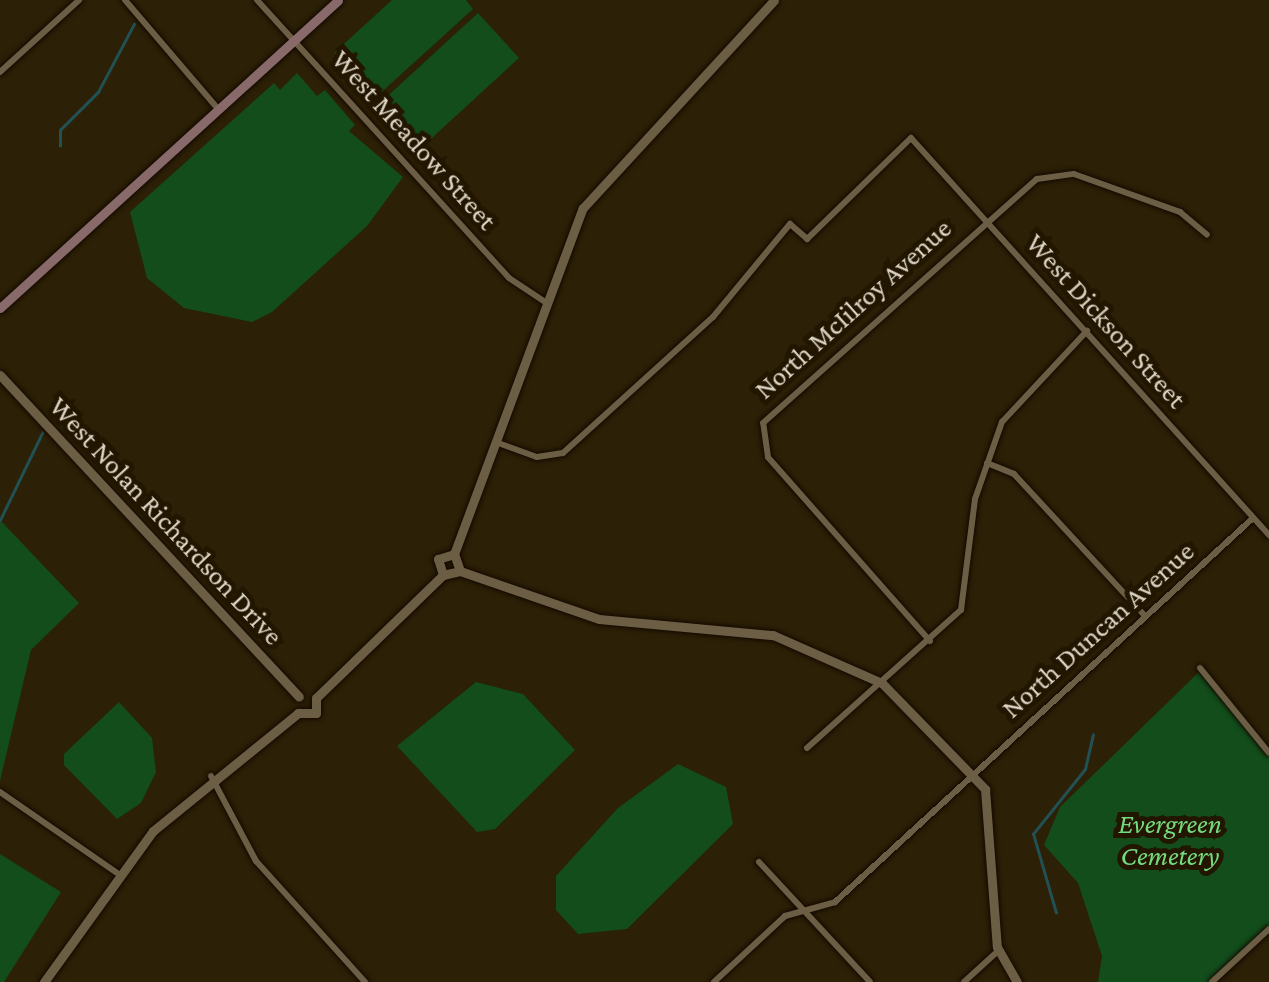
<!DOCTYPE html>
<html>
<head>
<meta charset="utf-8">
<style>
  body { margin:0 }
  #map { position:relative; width:1269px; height:982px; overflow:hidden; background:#2c2006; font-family:"Crimson Pro",serif }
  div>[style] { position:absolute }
  .green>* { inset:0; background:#124d1b }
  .stream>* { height:2.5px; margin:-1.25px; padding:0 1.25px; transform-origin:1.25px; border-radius:1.25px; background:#215155 }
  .roads { filter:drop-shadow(0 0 2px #140900) drop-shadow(0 0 2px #140900) }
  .minor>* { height:6px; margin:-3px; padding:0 3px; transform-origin:3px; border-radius:3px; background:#6c5e44 }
  .tertiary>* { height:9px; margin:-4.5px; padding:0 4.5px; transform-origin:4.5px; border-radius:4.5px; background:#6c5e44 }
  .secondary>* { height:9px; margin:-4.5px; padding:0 4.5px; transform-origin:4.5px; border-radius:4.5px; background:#896a6a }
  span { translate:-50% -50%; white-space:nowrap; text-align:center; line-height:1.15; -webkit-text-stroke:10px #221600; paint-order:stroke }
  .street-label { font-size:28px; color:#ddd5c6 }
  .park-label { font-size:28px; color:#75da7e; font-style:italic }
</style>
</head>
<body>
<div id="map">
  <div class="green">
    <div style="clip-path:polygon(392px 0,466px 0,473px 9px,375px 98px,334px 53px)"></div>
    <div style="clip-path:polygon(478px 13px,519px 58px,421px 148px,380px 103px)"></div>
    <div style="clip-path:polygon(297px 73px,317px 96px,325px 90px,355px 125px,349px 131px,403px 177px,367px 226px,272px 312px,252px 322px,184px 308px,147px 278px,130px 212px,274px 83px,280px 90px)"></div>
    <div style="clip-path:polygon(0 520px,79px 603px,31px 650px,0 781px)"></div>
    <div style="clip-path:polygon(1199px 672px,1269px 753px,1269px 929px,1212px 982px,1098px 982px,1102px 956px,1078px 883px,1044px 845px,1060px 807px)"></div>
    <div style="clip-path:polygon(476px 682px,523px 694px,575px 750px,495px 829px,477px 832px,397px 746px)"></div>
    <div style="clip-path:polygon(119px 702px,152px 738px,156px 772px,141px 803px,117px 819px,64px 765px,64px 754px)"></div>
    <div style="clip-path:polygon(678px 764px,726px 787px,733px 824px,627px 929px,578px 934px,556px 910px,556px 876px,618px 808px)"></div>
    <div style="clip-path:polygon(0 854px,61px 892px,4px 982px,0 982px)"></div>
  </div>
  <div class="stream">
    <div style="left:60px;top:146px;width:16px;rotate:-90deg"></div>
    <div style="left:60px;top:130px;width:54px;rotate:-45deg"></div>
    <div style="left:98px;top:92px;width:77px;rotate:-62.1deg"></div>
    <div style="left:0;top:520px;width:97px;rotate:-64.2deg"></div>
    <div style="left:1056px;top:913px;width:82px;rotate:-106.2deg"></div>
    <div style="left:1033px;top:834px;width:83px;rotate:-51.3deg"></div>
    <div style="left:1085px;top:769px;width:35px;rotate:-77deg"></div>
  </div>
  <div class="roads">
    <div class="minor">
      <div style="left:125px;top:0;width:143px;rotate:49.5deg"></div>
      <div style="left:257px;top:0;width:375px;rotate:47.8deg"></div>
      <div style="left:509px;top:278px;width:43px;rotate:33.7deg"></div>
      <div style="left:0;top:72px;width:107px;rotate:-42.3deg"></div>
      <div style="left:501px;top:444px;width:38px;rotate:20deg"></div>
      <div style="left:537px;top:457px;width:26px;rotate:-9deg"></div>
      <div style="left:563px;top:453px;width:202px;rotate:-42.2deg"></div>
      <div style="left:713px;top:317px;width:121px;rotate:-50.4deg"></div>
      <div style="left:790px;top:224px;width:23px;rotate:41deg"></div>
      <div style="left:807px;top:239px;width:145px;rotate:-44.2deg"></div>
      <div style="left:911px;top:138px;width:535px;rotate:47.96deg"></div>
      <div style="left:987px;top:463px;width:29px;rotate:22deg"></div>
      <div style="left:1014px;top:474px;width:193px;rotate:47.3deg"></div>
      <div style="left:930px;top:641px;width:245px;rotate:-131.4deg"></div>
      <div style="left:768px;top:457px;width:34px;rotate:-98deg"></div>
      <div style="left:763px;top:423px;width:367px;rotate:-41.7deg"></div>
      <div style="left:1037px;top:179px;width:37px;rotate:-8deg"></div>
      <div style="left:1074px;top:174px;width:113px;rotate:19.7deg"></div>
      <div style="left:1180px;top:212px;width:35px;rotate:40deg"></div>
      <div style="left:1200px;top:668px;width:109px;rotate:50.9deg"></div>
      <div style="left:807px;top:748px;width:207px;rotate:-41.9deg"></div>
      <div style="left:961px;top:610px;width:112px;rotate:-82.8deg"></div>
      <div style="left:975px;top:499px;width:82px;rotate:-70.7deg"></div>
      <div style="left:1002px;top:422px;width:125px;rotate:-47deg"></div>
      <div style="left:211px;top:776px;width:96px;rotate:62.1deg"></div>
      <div style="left:256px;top:861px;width:163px;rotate:48deg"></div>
      <div style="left:0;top:792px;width:142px;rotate:34.7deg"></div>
      <div style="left:759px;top:862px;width:163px;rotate:47.2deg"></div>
      <div style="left:714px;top:982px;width:97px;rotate:-42.9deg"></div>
      <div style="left:785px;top:916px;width:52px;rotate:-15.6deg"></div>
      <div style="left:835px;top:902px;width:568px;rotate:-42.57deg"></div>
      <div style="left:964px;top:982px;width:46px;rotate:-42.4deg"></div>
      <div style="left:1212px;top:982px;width:78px;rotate:-42.9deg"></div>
    </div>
    <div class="tertiary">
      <div style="left:0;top:375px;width:439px;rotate:47.1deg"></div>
      <div style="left:454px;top:554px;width:369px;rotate:-69.6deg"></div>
      <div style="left:583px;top:208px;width:282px;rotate:-47.4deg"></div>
      <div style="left:460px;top:571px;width:147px;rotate:19.1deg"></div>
      <div style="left:599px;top:619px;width:175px;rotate:5.3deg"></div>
      <div style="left:773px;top:635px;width:119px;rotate:23.8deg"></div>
      <div style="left:882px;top:683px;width:148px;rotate:45.8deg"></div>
      <div style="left:985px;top:789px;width:158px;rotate:85.7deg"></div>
      <div style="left:997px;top:947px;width:40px;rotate:60.3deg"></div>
      <div style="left:443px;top:575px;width:17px;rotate:-13deg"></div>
      <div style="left:460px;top:571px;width:18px;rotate:-109deg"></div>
      <div style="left:443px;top:575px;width:17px;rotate:-107deg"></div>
      <div style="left:438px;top:559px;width:17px;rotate:-17deg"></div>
      <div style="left:316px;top:698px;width:177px;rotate:-44.1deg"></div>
      <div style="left:298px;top:713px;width:18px"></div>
      <div style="left:316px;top:713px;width:15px;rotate:-90deg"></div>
      <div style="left:44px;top:982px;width:186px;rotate:-54.2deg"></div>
      <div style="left:153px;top:831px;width:187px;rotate:-39.1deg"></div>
    </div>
    <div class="secondary">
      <div style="left:0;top:308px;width:457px;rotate:-42.3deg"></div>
    </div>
  </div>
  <div class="street-label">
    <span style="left:414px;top:140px;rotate:48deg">West Meadow Street</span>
    <span style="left:853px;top:309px;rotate:-42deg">North McIilroy Avenue</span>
    <span style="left:1106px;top:321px;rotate:48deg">West Dickson Street</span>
    <span style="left:166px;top:521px;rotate:47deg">West Nolan Richardson Drive</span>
    <span style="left:1098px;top:630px;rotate:-42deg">North Duncan Avenue</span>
  </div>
  <div class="park-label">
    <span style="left:1170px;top:840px">Evergreen<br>Cemetery</span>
  </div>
</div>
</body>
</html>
